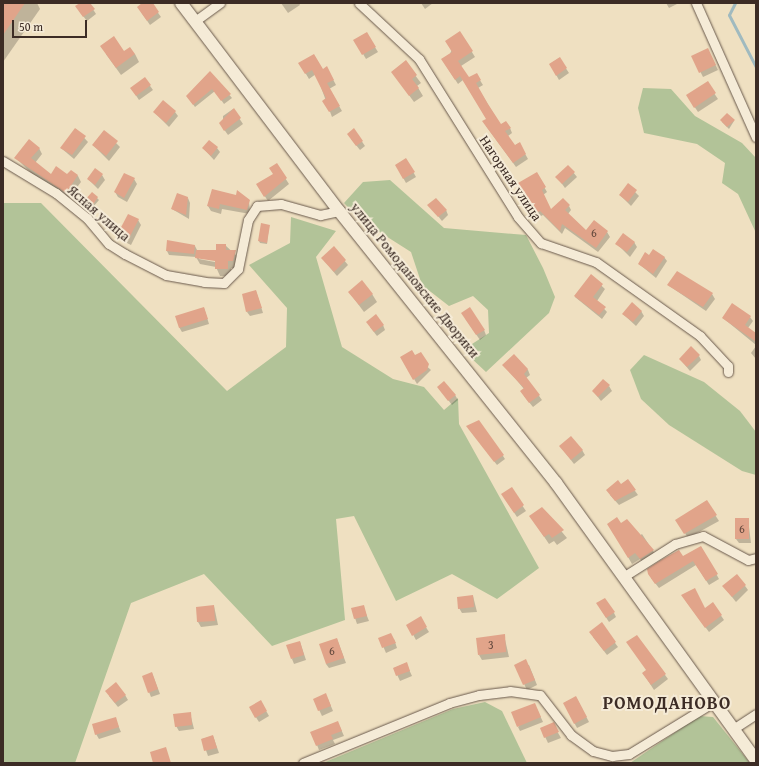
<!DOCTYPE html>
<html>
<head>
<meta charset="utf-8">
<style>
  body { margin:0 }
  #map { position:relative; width:759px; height:766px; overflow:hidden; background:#efe0c1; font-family:"Gentium Book Plus",serif }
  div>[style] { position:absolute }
  .green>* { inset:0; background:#b2c398 }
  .shadow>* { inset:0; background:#0003 }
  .stream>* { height:3px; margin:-1.5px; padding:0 1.5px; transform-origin:1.5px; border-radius:1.5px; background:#a0babf }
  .building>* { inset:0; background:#e1a48a }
  .roads { filter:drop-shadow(0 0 1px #69594c) drop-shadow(0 0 1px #69594c) }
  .minor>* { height:9px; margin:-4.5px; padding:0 4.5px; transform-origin:4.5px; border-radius:4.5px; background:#f5ebd7 }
  .tertiary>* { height:12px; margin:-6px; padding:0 6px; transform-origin:6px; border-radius:6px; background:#f5ebd7 }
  span { translate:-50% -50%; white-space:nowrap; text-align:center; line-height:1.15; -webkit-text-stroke:4px #f5ebd7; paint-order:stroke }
  .number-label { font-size:12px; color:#654a3e }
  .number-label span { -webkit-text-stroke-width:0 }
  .street-label { font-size:14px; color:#3c2c25 }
  .district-label { font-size:18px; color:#3c2c25; font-weight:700; letter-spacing:1px }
  .frame { position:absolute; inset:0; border:4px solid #3c2c25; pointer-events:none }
  .scale { position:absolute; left:12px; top:20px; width:75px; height:18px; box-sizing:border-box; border:2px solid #3c2c25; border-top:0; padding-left:5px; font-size:12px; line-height:14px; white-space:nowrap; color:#3c2c25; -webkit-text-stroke:3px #f5ebd7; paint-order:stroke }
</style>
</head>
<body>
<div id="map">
  <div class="green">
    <div style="clip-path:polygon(643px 88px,671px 89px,695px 116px,742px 143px,756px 158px,756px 233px,738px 194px,722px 183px,725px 163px,697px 144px,644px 133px,638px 108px)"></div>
    <div style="clip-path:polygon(390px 180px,444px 228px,526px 235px,543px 268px,555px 297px,549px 313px,486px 372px,470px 357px,472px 344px,489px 333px,488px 310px,473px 296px,449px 306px,422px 285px,411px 252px,359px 219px,344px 203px,363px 182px)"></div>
    <div style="clip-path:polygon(3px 203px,41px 203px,227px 391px,286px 347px,287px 308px,249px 265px,290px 243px,291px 217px,336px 231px,316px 257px,342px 347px,393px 379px,424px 387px,444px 410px,458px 398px,459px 424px,539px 568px,497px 599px,452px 574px,396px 601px,354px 516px,336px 519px,345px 620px,272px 646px,204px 574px,131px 603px,75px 763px,3px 763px)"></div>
    <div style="clip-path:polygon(644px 355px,704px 382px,740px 411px,756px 432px,756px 475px,742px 471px,669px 425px,641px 399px,630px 370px)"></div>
    <div style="clip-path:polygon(485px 702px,502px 711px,527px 763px,323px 763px,453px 709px)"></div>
    <div style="clip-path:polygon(699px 716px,713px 717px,750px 763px,630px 763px)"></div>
  </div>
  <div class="shadow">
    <div style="clip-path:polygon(3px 3px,37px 3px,40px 9px,3px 62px)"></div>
    <div style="clip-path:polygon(82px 3px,89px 3px,96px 14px,87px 21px,79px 11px)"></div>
    <div style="clip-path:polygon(144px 3px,151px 3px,161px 17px,150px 25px,141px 12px)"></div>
    <div style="clip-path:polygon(281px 3px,299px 3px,300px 5px,288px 13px)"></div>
    <div style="clip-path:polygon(421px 3px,433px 3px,425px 9px)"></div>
    <div style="clip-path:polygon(666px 3px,679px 3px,669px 8px)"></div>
    <div style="clip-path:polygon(366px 33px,378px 52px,366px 59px,355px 40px)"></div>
    <div style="clip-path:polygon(460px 33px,475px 57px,461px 66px,469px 79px,476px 74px,483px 85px,478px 88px,501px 126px,510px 128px,512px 133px,508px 136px,514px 146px,519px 143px,528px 159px,516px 167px,486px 126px,487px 119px,463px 80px,458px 84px,445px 64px)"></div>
    <div style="clip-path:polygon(124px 52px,135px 54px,139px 62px,121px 75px,106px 54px)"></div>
    <div style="clip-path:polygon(710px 54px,718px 70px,703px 77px,693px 57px)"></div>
    <div style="clip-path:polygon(559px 58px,569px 73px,559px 80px,550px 64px)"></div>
    <div style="clip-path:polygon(405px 62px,421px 83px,417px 86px,423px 96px,414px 102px,392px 72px)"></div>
    <div style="clip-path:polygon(300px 64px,323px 70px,327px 68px,336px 85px,329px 89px,342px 111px,332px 117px,316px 74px,309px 79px)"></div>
    <div style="clip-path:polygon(210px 72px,232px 98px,224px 104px,215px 91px,195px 107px,187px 96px)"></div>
    <div style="clip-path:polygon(145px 79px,153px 90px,139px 100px,131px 88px)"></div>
    <div style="clip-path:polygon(707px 83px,718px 99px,698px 112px,690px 100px)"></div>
    <div style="clip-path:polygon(233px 109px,243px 124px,228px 135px,223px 128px,223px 116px)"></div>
    <div style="clip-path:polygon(154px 112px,175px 112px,178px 116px,169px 127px)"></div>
    <div style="clip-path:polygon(734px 121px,729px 129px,722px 122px)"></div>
    <div style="clip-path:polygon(76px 129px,88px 142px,74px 159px,61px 148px)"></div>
    <div style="clip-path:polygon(354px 130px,365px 146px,360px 150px,351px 139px)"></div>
    <div style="clip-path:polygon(104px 131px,120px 147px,109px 161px,93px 145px)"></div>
    <div style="clip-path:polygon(39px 148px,42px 154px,35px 163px,51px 175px,68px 176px,71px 171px,78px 176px,81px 182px,69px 198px,33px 175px,16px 158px)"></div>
    <div style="clip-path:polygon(203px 148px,217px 148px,220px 152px,214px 160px)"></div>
    <div style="clip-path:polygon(406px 159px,416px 177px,406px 183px,396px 165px)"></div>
    <div style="clip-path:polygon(276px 164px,289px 184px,268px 201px,260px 189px,274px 174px)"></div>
    <div style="clip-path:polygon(568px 166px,577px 177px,565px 188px,557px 177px)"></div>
    <div style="clip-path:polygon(536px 173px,547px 192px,543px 195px,551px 211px,569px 206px,571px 210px,568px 214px,586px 231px,607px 232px,610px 237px,598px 252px,565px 228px,562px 234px,543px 215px,535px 219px)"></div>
    <div style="clip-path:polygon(102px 175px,105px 180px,98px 189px,88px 179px)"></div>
    <div style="clip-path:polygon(134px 179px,137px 184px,127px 202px,118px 197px,115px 192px)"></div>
    <div style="clip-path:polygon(628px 185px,639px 196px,631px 206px,620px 195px)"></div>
    <div style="clip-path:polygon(213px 190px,249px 201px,250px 214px,222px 209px,221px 214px,211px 211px,208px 206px)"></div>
    <div style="clip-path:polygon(92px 193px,99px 200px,93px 207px,88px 202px)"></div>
    <div style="clip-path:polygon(188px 198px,190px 203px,189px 219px,172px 209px)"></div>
    <div style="clip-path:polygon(429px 205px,446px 210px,448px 215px,442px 221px)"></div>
    <div style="clip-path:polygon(138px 220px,141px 225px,131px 245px,121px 240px,118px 235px)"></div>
    <div style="clip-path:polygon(269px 226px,267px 244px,260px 243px,259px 241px)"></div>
    <div style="clip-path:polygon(634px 242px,637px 247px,630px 257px,617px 244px)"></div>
    <div style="clip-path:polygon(evenodd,225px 245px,239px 258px,237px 268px,231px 268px,231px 276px,220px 276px,216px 267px,200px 264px,196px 257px,169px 255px,167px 251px,195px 246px,197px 250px,217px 251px,225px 245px,199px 257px,220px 261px,220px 263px,199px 259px,199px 257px)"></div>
    <div style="clip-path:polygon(334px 248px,348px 265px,337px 276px,322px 258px)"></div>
    <div style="clip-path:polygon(650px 256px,664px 257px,667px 261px,656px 278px,639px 264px)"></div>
    <div style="clip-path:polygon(591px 276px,605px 289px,597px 301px,607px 312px,602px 319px,575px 297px)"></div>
    <div style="clip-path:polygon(668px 285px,712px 294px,715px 299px,706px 311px)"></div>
    <div style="clip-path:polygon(256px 291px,263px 313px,250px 316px,247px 312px)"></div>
    <div style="clip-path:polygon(349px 292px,372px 294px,377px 302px,364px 312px)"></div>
    <div style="clip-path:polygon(204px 308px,209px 324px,182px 332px,179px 327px)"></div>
    <div style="clip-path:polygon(641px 311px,644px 316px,636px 326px,623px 314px)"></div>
    <div style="clip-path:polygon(750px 317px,753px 321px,748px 328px,756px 334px,756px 345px,723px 318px)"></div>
    <div style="clip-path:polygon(465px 318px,484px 330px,486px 335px,480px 340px)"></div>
    <div style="clip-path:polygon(383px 325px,385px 330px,377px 336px,370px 327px)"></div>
    <div style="clip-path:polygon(756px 346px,756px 359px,751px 353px)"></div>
    <div style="clip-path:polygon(514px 355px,528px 370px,530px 375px,526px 378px,542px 400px,533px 407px,524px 396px,524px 389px,504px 365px)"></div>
    <div style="clip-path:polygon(415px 356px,431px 370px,417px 384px,401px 357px)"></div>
    <div style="clip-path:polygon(699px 356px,701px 360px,690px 371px,680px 359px)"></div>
    <div style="clip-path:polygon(609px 386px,612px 391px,601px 401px,593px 391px)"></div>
    <div style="clip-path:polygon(438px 387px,455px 395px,458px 400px,452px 405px)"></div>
    <div style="clip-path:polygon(469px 429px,503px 456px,505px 459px,497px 465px)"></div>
    <div style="clip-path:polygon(560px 446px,582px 450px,585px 455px,574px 464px)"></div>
    <div style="clip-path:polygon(627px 480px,638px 495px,619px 505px,610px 495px)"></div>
    <div style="clip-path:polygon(511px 489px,526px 511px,517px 517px,505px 499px)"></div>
    <div style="clip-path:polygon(706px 501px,719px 521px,688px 538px,677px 520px)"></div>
    <div style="clip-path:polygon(542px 508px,567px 538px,557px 545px,554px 541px,549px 544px,535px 523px)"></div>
    <div style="clip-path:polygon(748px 519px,751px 543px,739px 543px,736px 539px)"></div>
    <div style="clip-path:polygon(609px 524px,621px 525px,638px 537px,642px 534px,657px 557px,644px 565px,640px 559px,632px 564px)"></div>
    <div style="clip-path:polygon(701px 547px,719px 579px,709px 585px,696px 565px,659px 588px,651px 578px)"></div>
    <div style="clip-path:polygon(737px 575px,748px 590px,736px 602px,724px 587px)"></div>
    <div style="clip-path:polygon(473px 596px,477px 612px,462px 613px,459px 608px)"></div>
    <div style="clip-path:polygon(685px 600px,705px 609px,713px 604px,724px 620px,709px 632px)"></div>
    <div style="clip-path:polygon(214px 606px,218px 625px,201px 627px,198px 622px)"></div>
    <div style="clip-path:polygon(363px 606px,369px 621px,357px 624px,352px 609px)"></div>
    <div style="clip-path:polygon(600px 608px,614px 613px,616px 617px,609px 622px)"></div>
    <div style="clip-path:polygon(420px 618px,429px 632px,416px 640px,408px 625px)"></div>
    <div style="clip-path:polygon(601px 624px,618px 647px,607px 655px,593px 637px)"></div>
    <div style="clip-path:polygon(504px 635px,509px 657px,482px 660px,479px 655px)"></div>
    <div style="clip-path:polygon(636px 636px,668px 679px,654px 690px,643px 673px,647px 670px)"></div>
    <div style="clip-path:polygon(337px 639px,346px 663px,329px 668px,326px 664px)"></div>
    <div style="clip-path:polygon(380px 639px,394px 639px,397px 648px,386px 653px)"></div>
    <div style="clip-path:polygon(300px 642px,306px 660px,294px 664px,292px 659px)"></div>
    <div style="clip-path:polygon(406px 663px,412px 676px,400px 681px,394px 668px)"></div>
    <div style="clip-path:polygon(515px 665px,529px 665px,537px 685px,527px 690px)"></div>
    <div style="clip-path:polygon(152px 673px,160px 694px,151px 697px,149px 692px)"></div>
    <div style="clip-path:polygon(125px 695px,128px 700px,118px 707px,109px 696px)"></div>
    <div style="clip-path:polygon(576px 697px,589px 722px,577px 728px,564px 703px)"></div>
    <div style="clip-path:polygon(314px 699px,328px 699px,333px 711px,322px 716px)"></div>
    <div style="clip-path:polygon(261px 702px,269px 716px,259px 722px,250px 708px)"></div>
    <div style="clip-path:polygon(537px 709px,543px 722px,520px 731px,518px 727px)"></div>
    <div style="clip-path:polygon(190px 713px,194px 729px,179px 731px,176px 726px)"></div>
    <div style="clip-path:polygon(115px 718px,121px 732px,99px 739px,96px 734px)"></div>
    <div style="clip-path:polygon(553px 724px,561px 738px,548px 743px,541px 728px)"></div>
    <div style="clip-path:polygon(340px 727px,344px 736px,333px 740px,335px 744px,319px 750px,317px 745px)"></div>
    <div style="clip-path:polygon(213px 736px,219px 753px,208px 756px,202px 739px)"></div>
  </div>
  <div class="stream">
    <div style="left:735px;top:3px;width:13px;rotate:117deg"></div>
    <div style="left:729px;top:15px;width:59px;rotate:62.6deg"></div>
  </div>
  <div class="building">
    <div style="clip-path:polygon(3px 3px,25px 3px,3px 35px)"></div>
    <div style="clip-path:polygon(80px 3px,90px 3px,95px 9px,83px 17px,75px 6px)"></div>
    <div style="clip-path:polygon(142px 3px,153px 3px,159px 12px,147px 21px,137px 7px)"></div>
    <div style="clip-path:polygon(460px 31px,473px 51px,458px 61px,469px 77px,477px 73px,481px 80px,476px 83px,488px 104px,501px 124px,506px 121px,511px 128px,505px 131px,515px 145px,520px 142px,526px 154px,513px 163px,482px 121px,486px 119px,460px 76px,455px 80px,441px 59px,452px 52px,445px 41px)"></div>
    <div style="clip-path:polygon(367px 32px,376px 47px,362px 55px,353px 40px)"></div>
    <div style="clip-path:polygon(114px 36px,124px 51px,130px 47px,135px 54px,116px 68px,100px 46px)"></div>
    <div style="clip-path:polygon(708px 48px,716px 65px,699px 73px,691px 56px)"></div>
    <div style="clip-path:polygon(314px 54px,323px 69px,327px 66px,334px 80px,327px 83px,340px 106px,329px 112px,322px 101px,326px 98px,312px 70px,305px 74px,298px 63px)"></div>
    <div style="clip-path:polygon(560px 57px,567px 68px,556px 76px,549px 64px)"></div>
    <div style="clip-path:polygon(406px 60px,417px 75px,412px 79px,419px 88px,409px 96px,391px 72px)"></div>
    <div style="clip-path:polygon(210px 71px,231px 94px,221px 101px,212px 89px,193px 105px,186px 96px)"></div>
    <div style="clip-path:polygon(145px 77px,151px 85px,136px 96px,130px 88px)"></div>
    <div style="clip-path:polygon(708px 81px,716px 93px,694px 108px,686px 95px)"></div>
    <div style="clip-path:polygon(163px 100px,176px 111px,166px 123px,153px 112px)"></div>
    <div style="clip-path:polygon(234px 108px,241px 118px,224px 131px,219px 123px)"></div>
    <div style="clip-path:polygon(727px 113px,735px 120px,727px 127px,720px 120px)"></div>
    <div style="clip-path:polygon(75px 128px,86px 136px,72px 155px,60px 148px)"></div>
    <div style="clip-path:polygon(354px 128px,363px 141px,356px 146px,347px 134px)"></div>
    <div style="clip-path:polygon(104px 130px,118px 141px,106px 156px,92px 145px)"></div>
    <div style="clip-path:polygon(29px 139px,40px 148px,31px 158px,51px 174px,56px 166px,67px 174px,71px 170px,78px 175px,66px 193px,14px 158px)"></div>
    <div style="clip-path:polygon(209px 140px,218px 147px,211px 156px,202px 148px)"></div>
    <div style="clip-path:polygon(406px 158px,415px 172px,403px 179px,395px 165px)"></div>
    <div style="clip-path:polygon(277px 163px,287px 178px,264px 197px,256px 184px,273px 174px,269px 168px)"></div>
    <div style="clip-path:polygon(568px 165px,575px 172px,562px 184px,555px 177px)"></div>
    <div style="clip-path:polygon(95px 168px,103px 174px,95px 185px,87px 179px)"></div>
    <div style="clip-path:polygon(537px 172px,546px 187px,542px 190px,551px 209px,563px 198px,570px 205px,565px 210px,586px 230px,594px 220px,608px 231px,596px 248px,562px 224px,560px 231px,540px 211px,532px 215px,518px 183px)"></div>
    <div style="clip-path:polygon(124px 173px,135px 178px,124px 198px,114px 192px)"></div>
    <div style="clip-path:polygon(628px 183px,637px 190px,628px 202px,619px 195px)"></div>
    <div style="clip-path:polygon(212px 189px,236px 195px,237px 190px,250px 200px,247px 210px,220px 204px,219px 209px,207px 206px)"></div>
    <div style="clip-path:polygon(92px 192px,98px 197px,92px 206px,85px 200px)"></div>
    <div style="clip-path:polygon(177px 193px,188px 197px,186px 215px,171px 209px)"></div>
    <div style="clip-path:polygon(436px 198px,447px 210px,438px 217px,427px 205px)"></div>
    <div style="clip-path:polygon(128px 214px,139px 219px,128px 240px,117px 235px)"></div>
    <div style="clip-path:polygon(261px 223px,270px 225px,267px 243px,258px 241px)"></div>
    <div style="clip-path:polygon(623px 233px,635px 242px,627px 252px,615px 244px)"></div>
    <div style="clip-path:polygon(167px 240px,195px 245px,194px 254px,166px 251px)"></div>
    <div style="clip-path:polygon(216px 244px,226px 244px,226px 250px,236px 250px,233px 261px,228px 261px,228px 269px,215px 269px,215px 261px,195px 258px,196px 250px,216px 250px)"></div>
    <div style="clip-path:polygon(334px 246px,346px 260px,334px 272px,321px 258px)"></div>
    <div style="clip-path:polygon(653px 249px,665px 257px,653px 274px,638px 264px,645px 252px,649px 255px)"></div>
    <div style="clip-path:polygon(677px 271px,713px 293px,703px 307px,667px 285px)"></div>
    <div style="clip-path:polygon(591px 274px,603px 284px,593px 297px,606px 307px,599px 315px,574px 296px)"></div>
    <div style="clip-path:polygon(362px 280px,373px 294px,359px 305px,348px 292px)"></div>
    <div style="clip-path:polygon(256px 290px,262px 308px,246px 312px,242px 294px)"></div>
    <div style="clip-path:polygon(632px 302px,642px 311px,633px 322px,622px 314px)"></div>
    <div style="clip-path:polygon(732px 303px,751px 316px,745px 325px,756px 333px,755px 341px,722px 318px)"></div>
    <div style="clip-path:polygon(204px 307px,208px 319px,179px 328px,175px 316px)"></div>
    <div style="clip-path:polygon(470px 307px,485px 330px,476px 335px,461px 313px)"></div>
    <div style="clip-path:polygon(376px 314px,384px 325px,374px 332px,366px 322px)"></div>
    <div style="clip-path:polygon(691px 346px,700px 355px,687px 367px,679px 359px)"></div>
    <div style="clip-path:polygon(412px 350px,415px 355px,421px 352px,429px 364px,427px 370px,413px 380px,400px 357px)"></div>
    <div style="clip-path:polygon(514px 354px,528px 369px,524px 374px,540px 395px,529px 403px,520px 391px,524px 388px,502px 365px)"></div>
    <div style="clip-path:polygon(603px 379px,610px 385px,598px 397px,592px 391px)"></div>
    <div style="clip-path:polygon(444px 381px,456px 395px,448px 401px,437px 387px)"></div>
    <div style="clip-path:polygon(479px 420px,504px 455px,494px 462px,466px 426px)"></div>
    <div style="clip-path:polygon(571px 436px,583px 450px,571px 460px,559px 446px)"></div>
    <div style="clip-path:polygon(628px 479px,636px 490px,615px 501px,606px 490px,618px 480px,621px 484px)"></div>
    <div style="clip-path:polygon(512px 487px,524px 505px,514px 513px,501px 494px)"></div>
    <div style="clip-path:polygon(707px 500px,717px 515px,684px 534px,675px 520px)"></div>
    <div style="clip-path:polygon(542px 507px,564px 530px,552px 538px,549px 534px,544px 537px,529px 516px)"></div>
    <div style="clip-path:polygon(617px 517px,621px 523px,627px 519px,654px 550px,640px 559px,635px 553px,628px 558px,607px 524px)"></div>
    <div style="clip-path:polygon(735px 518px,749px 518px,749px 539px,735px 539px)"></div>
    <div style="clip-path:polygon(701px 546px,718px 574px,706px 581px,693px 561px,655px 584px,648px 574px,647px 569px,661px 560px,679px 550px,683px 556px)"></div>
    <div style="clip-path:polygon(737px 574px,746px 585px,732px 597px,722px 586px)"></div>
    <div style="clip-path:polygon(695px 588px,705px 608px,713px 602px,722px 615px,705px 628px,681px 595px)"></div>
    <div style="clip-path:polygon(473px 595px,474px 607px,458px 609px,457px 597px)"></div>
    <div style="clip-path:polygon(605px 598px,615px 612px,606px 618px,596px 603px)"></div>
    <div style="clip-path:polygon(214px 605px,215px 621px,197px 622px,196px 607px)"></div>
    <div style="clip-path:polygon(364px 605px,367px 616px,354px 619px,351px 608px)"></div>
    <div style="clip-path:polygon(421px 616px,427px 627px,412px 636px,406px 625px)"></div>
    <div style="clip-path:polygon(602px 622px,616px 642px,604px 651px,589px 632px)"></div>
    <div style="clip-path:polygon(391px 633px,396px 643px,382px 648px,378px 638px)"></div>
    <div style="clip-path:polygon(505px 634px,506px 652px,478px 655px,476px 638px)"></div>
    <div style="clip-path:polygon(637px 635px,666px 674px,651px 685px,642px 673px,646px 670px,626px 642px)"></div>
    <div style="clip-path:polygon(337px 638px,344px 658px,326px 664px,319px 644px)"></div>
    <div style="clip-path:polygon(300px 641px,304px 655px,291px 659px,286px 645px)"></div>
    <div style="clip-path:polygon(526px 659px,535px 680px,523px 685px,514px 665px)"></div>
    <div style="clip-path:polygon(407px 662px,410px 671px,396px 676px,393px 668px)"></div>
    <div style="clip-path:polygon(152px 672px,158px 689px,148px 693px,142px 676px)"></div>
    <div style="clip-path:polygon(116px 682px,126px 695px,115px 703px,105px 691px)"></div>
    <div style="clip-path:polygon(326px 693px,331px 706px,318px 711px,313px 699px)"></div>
    <div style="clip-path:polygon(576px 696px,587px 717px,574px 724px,563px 703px)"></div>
    <div style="clip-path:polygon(261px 700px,267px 711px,255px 718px,249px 707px)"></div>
    <div style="clip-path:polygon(535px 703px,541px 717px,517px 727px,511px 712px)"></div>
    <div style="clip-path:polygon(191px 712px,192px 725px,175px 727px,173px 714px)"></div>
    <div style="clip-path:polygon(116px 717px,119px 727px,95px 735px,92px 724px)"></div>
    <div style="clip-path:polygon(338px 721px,342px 731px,331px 735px,333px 739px,316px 746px,310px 732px)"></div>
    <div style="clip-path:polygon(554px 722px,559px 732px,544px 738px,540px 728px)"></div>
    <div style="clip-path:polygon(213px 735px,217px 748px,204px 751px,201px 739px)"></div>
    <div style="clip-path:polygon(166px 747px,171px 763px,153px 763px,150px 752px)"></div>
  </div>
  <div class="roads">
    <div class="minor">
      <div style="left:359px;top:3px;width:82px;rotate:43deg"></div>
      <div style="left:419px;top:59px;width:186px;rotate:57.9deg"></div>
      <div style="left:518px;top:217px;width:35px;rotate:49deg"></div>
      <div style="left:541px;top:243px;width:58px;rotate:19.1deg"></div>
      <div style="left:596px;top:262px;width:128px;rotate:35.4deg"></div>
      <div style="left:700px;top:336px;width:41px;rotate:47deg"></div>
      <div style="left:728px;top:366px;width:6px;rotate:90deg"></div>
      <div style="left:696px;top:3px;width:147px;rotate:65.9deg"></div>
      <div style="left:195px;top:21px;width:31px;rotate:-36deg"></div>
      <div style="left:3px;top:161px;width:62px;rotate:31.1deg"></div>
      <div style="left:56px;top:193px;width:40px;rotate:39deg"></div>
      <div style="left:87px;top:218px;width:34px;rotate:50deg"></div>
      <div style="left:109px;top:244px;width:19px;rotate:32deg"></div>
      <div style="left:125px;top:254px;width:46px;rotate:27.1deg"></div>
      <div style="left:166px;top:275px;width:39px;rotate:10deg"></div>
      <div style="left:204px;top:282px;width:20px;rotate:3deg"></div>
      <div style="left:224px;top:283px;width:20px;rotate:-45deg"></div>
      <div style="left:238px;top:269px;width:50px;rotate:-78.5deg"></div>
      <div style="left:248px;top:220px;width:17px;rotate:-57deg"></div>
      <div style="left:257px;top:206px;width:24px;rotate:-5deg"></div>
      <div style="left:281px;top:204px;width:41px;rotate:15.8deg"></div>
      <div style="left:320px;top:215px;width:19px;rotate:-12deg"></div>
      <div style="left:623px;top:577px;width:62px;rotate:-32.4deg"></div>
      <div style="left:675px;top:544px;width:29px;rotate:-16deg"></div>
      <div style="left:703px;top:536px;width:51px;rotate:28.1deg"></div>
      <div style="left:748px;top:560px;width:8px;rotate:-14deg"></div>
      <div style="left:733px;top:729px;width:27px;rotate:-33deg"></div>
      <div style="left:303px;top:763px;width:158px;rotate:-22.3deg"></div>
      <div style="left:449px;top:703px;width:31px;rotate:-15deg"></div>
      <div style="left:479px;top:695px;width:31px;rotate:-7deg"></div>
      <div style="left:510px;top:691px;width:30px;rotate:8deg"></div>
      <div style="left:540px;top:695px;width:51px;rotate:52.2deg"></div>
      <div style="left:571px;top:735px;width:27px;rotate:36deg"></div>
      <div style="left:593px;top:751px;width:20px;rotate:15deg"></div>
      <div style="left:612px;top:756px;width:17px;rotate:-7deg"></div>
      <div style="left:629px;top:754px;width:100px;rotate:-31.5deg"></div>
    </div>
    <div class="tertiary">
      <div style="left:181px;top:3px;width:261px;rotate:52.8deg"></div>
      <div style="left:339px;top:211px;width:348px;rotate:51.4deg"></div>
      <div style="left:556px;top:483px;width:342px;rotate:54.2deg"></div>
    </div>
  </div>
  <div class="number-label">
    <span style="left:594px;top:233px">6</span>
    <span style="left:742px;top:529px">6</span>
    <span style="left:491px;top:645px">3</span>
    <span style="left:332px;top:651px">6</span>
  </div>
  <div class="street-label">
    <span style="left:511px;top:178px;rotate:56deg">Нагорная улица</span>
    <span style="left:99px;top:213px;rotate:41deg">Ясная улица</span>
    <span style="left:415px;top:280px;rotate:51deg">улица Ромодановские Дворики</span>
  </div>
  <div class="district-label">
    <span style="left:667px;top:703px">РОМОДАНОВО</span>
  </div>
  <div class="frame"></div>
  <div class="scale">50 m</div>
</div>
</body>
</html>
